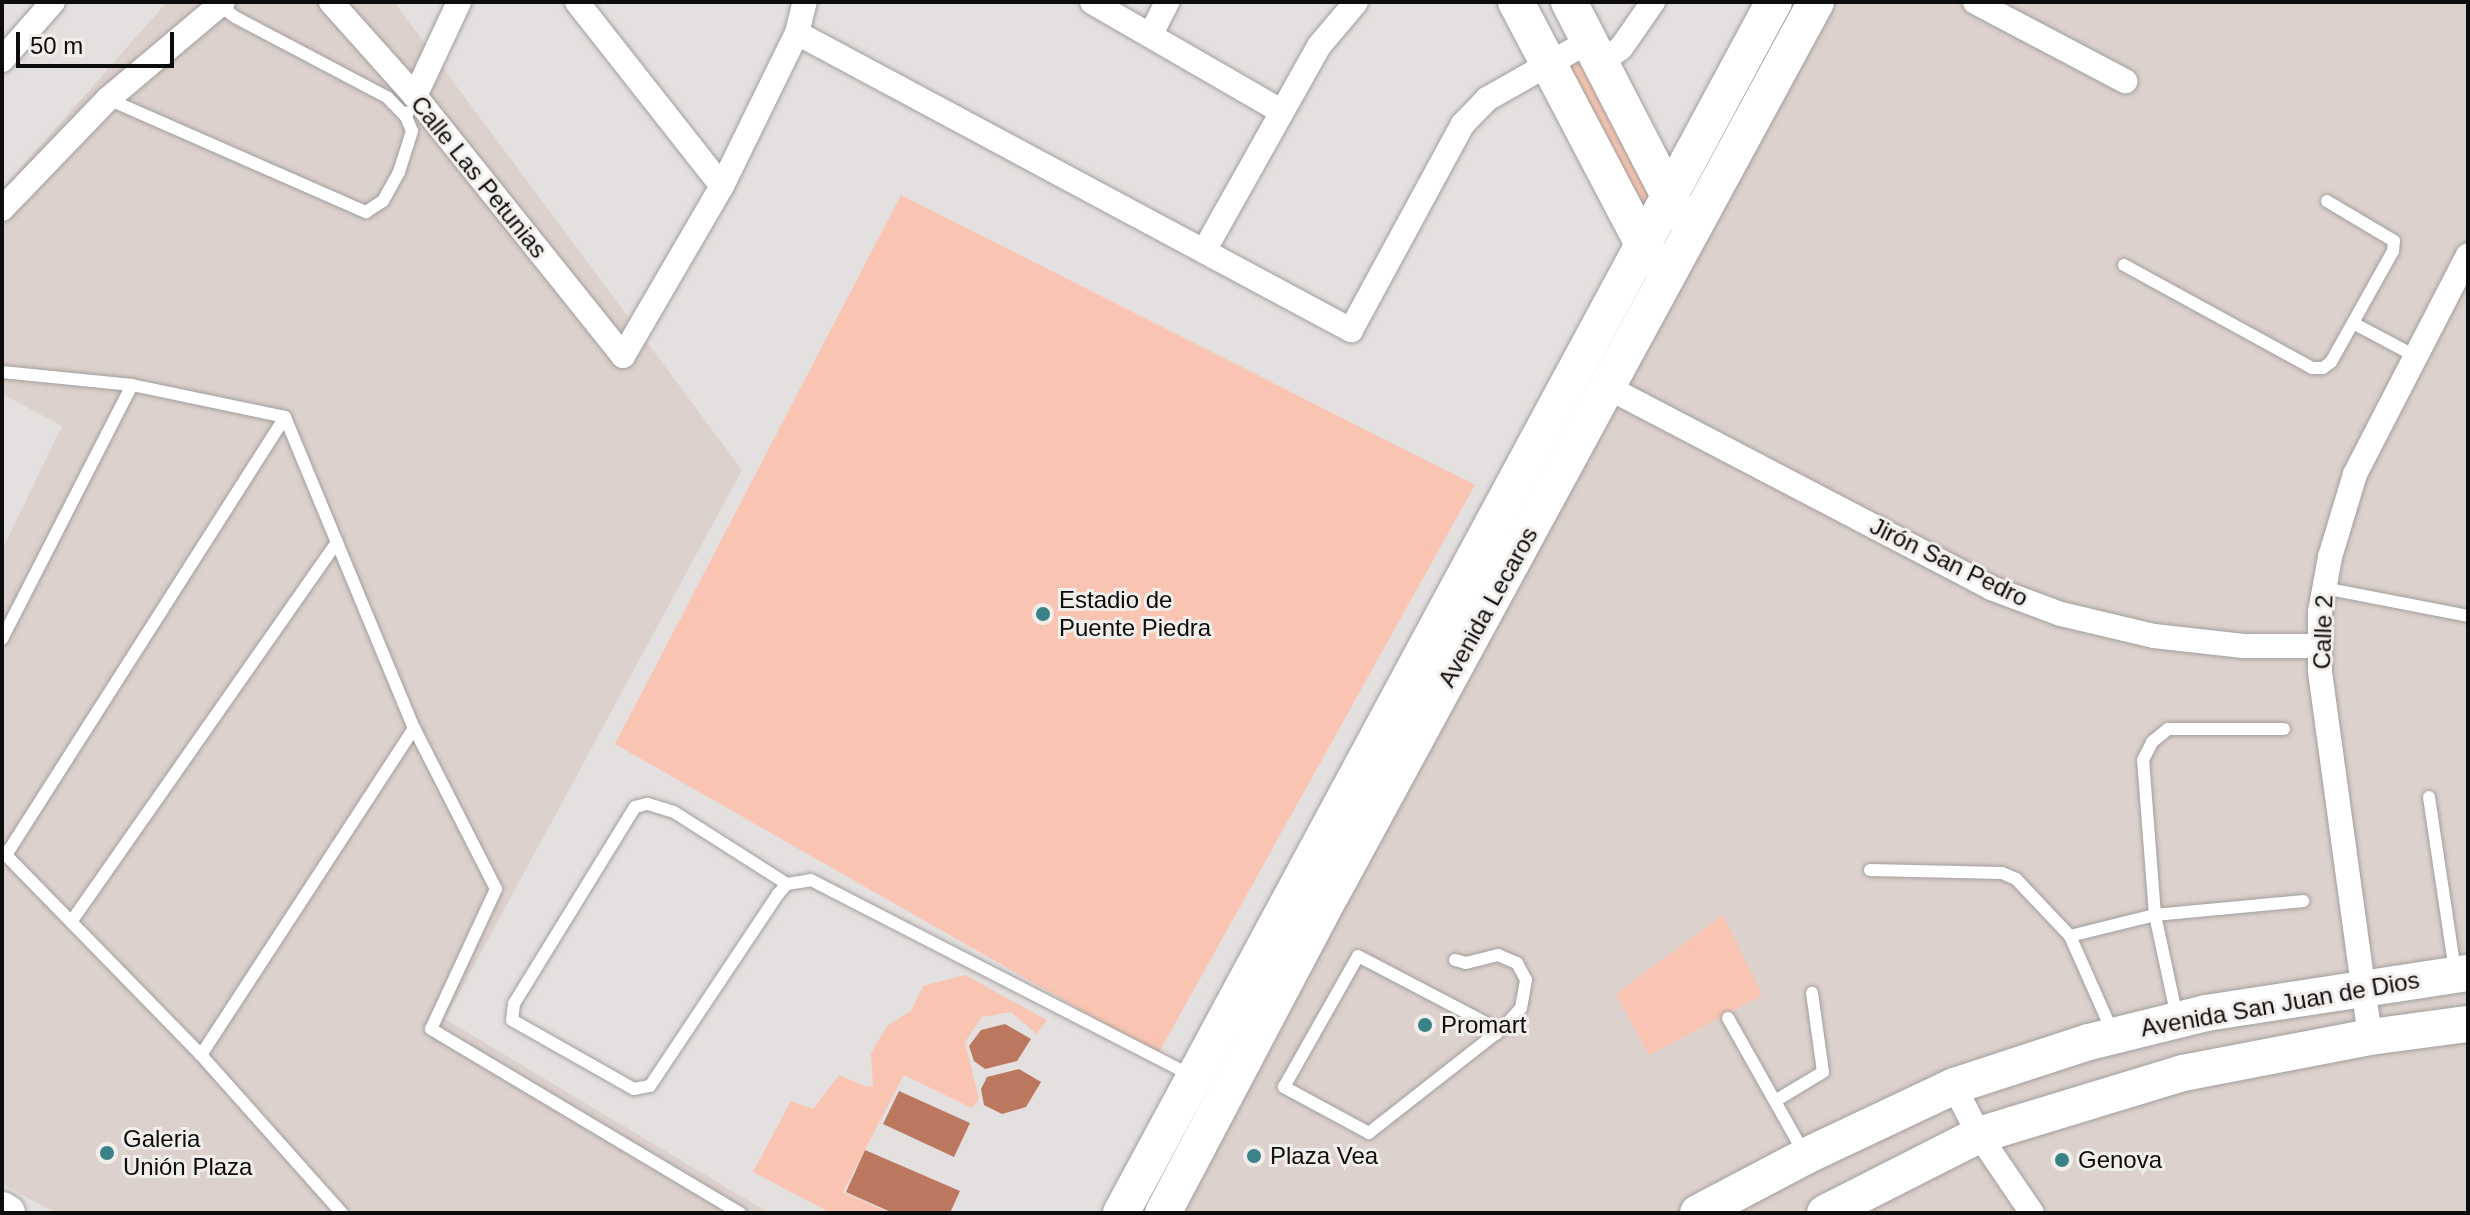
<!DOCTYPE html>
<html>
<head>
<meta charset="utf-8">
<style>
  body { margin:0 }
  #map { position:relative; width:2470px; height:1215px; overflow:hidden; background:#e4e0df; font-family:Helvetica,sans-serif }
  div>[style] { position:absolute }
  .built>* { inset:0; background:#ddd1cd }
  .green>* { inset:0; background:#f9c5b2 }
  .water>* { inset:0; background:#bb785f }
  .roads { filter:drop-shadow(0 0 2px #a29e9d) drop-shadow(0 0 2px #a29e9d) }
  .service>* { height:12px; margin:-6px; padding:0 6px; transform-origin:6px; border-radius:6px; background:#fff }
  .minor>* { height:24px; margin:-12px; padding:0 12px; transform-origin:12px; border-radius:12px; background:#fff }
  .secondary>* { height:36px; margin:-18px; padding:0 18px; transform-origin:18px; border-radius:18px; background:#fff }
  .dots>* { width:22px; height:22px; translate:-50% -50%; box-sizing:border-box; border:4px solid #f1eeec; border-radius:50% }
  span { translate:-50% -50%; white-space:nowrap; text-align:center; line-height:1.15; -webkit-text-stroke:6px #f1eeec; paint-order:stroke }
  .street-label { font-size:24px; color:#0d0c0c }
  .poi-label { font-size:24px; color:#0d0c0c }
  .left { translate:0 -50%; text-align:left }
  .frame { position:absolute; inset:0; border:4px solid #0d0c0c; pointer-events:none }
  .scale { position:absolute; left:16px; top:32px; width:158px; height:36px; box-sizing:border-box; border:4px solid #0d0c0c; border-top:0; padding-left:10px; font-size:24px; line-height:28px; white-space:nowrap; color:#0d0c0c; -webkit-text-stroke:6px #f1eeec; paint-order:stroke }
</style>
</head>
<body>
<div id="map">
  <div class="built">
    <div style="clip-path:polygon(167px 2px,394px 2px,742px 470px,445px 1019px,769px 1213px,56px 1213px,2px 1184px,2px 550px,62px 426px,2px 394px,2px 189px)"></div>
    <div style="clip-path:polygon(1795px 2px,2468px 2px,2468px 1213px,1136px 1213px)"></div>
  </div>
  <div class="green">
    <div style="clip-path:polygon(1588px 47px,1663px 198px,1643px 238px,1555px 65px)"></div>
    <div style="clip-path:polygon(901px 195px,1475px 485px,1158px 1054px,615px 744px)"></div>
    <div style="clip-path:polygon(1723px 915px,1762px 995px,1649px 1055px,1616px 994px)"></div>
    <div style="clip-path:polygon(965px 975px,1047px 1020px,1037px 1034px,1011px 1012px,982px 1017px,965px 1042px,979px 1099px,972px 1108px,904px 1075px,843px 1192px,890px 1213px,831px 1213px,753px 1172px,791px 1101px,813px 1109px,839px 1075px,867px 1087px,873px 1086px,871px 1053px,888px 1025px,911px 1011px,923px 986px)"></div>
  </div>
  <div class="water">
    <div style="clip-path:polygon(1005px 1024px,1031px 1039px,1017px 1061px,985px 1069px,974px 1061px,969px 1046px,981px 1030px)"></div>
    <div style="clip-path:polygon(1019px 1069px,1041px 1082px,1026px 1107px,1002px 1114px,984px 1105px,981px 1089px,987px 1077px)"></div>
    <div style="clip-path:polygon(899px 1091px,970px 1123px,954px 1157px,883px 1124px)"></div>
    <div style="clip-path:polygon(865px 1150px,960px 1191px,950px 1213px,893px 1213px,846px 1192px)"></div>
  </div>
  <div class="roads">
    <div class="service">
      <div style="left:219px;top:5px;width:20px;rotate:37deg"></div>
      <div style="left:235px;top:17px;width:172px;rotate:27.8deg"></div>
      <div style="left:387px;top:97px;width:28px;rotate:46deg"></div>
      <div style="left:406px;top:117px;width:5px;rotate:-68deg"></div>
      <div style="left:108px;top:99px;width:282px;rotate:23.7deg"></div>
      <div style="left:366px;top:212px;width:20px;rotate:-33deg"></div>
      <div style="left:383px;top:201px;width:33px;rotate:-61deg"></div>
      <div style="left:399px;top:172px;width:43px;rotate:-72.4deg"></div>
      <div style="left:412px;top:131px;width:15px;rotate:-113deg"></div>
      <div style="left:2124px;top:265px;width:214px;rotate:28.7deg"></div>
      <div style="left:2312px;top:368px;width:11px"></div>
      <div style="left:2323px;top:368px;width:10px;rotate:-37deg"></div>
      <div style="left:2331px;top:362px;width:127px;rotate:-60.8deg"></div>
      <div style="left:2393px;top:251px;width:10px;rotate:-84deg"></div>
      <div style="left:2394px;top:241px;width:78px;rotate:-149.2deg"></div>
      <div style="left:2353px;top:323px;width:70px;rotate:28deg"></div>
      <div style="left:2px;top:372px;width:131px;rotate:5.7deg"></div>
      <div style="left:132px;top:385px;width:156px;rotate:11.8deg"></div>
      <div style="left:285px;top:417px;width:337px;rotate:67.5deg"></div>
      <div style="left:414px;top:728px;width:181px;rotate:63deg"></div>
      <div style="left:496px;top:889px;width:154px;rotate:114.9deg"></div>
      <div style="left:431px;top:1029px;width:360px;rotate:30.8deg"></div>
      <div style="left:2324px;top:588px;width:147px;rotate:11deg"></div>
      <div style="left:2px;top:639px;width:285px;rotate:-62.9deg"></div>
      <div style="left:2429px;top:797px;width:176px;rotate:81.5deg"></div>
      <div style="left:2px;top:851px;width:285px;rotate:45.7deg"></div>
      <div style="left:201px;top:1055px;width:212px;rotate:48.3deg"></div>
      <div style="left:6px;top:855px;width:519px;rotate:-57.5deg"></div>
      <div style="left:1870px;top:870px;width:132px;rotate:1.3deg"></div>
      <div style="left:2002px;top:873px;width:15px;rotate:23deg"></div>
      <div style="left:2016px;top:879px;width:79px;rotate:46.5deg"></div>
      <div style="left:2070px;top:936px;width:106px;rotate:66.1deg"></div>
      <div style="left:787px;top:884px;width:134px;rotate:-147.5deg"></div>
      <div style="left:674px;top:812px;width:28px;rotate:-163deg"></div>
      <div style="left:647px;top:804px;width:12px;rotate:166deg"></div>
      <div style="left:635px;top:807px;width:231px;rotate:121.6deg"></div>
      <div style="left:514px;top:1004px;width:16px;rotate:97deg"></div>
      <div style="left:512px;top:1020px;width:140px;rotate:29.5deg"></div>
      <div style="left:634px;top:1089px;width:16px;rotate:-11deg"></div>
      <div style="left:650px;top:1086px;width:231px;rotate:-56.3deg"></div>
      <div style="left:778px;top:894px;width:13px;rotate:-48deg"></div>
      <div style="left:787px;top:884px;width:24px;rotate:-9deg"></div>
      <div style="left:811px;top:880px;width:426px;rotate:27.2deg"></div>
      <div style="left:71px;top:922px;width:464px;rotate:-55deg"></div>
      <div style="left:2070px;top:936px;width:88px;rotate:-13.9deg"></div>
      <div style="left:2155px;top:915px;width:149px;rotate:-5.4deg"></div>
      <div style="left:1455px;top:960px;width:11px;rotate:15deg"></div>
      <div style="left:1466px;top:963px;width:33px;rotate:-14deg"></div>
      <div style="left:1498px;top:955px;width:21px;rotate:23deg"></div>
      <div style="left:1517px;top:963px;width:19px;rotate:62deg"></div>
      <div style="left:1526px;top:980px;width:28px;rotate:100deg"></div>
      <div style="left:1521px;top:1008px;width:25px;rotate:132deg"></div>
      <div style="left:1504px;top:1027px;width:172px;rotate:141.9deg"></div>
      <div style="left:1369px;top:1133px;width:97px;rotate:-151.6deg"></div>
      <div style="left:1284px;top:1087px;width:150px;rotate:-60.5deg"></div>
      <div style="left:1358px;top:956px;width:144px;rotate:27.6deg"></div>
      <div style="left:1486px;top:1023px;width:15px;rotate:48deg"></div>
      <div style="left:2177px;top:1017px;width:104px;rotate:-102.2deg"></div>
      <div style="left:2155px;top:915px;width:155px;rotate:-94.4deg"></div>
      <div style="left:2143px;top:760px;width:20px;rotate:-63deg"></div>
      <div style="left:2152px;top:742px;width:21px;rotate:-39deg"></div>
      <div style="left:2168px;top:729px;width:116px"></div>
      <div style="left:1728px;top:1018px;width:155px;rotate:60.6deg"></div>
      <div style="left:201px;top:1055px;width:390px;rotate:-56.9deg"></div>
      <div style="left:1775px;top:1101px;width:56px;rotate:-31.1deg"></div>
      <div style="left:1823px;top:1072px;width:80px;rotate:-97.9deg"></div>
    </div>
    <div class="minor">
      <div style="left:331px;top:2px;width:126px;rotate:48.2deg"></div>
      <div style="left:415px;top:96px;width:333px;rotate:51.3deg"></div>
      <div style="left:623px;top:356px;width:197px;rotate:-59.8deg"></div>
      <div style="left:722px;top:186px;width:170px;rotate:-63.9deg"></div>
      <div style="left:797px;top:33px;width:32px;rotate:-76deg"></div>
      <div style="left:577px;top:2px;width:234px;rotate:51.8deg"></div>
      <div style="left:1092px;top:2px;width:218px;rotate:30deg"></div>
      <div style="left:1975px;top:2px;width:170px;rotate:27.8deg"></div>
      <div style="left:797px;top:33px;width:629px;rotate:28.2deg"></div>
      <div style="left:1351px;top:330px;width:234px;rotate:-61.5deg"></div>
      <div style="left:1463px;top:124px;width:35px;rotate:-46deg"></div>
      <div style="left:1487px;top:99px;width:117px;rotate:-29.6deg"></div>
      <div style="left:1151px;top:34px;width:36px;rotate:-63deg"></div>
      <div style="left:2px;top:60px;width:77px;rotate:-48.7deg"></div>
      <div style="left:1600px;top:63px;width:26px;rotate:-36deg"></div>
      <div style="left:1621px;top:48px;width:56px;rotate:-55.2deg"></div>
      <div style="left:415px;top:96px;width:104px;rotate:-64.9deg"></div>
      <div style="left:2px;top:209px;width:153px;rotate:-46.1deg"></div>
      <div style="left:108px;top:99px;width:150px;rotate:-40.1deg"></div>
      <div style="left:1204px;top:251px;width:235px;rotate:-60.7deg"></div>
      <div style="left:1319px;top:46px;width:57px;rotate:-49.9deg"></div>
      <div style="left:1607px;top:387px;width:433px;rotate:27.6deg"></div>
      <div style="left:1991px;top:588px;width:75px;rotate:20.4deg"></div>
      <div style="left:2061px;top:614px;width:96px;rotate:13.3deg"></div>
      <div style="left:2154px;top:636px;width:90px;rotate:6.4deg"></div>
      <div style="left:2243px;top:646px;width:75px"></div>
      <div style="left:2370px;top:1037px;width:370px;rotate:-97.8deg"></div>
      <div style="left:2320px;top:670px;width:58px;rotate:-90deg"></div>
      <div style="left:2320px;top:612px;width:56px;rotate:-79.7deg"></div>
      <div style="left:2330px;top:557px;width:87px;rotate:-73.2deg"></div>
      <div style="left:2355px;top:474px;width:246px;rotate:-62.7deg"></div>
      <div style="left:1954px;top:1086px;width:55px;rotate:63deg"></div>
      <div style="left:1979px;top:1135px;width:94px;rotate:55.8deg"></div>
    </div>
    <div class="secondary">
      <div style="left:1516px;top:2px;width:290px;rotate:62.3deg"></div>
      <div style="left:1569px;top:2px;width:237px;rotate:62.7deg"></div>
      <div style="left:2px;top:1210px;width:6px;rotate:31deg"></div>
      <div style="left:1121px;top:1213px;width:1376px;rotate:-61.67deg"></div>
      <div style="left:1163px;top:1213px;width:360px;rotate:-62.2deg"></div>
      <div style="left:1331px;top:895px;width:1016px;rotate:-61.49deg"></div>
      <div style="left:1698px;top:1213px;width:122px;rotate:-27.8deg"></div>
      <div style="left:1806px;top:1156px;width:164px;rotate:-25.3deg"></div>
      <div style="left:1954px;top:1086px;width:142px;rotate:-18.1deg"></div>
      <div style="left:2089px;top:1042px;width:121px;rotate:-13.9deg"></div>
      <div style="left:2206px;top:1013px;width:265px;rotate:-8.7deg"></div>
      <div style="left:1825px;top:1213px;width:173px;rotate:-26.9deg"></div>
      <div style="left:1979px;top:1135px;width:213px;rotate:-16.9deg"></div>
      <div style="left:2183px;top:1073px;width:190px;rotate:-10.9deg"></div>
      <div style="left:2370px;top:1037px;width:99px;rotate:-7.6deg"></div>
    </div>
  </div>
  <div class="dots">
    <div style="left:1043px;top:614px;background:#3a8287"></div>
    <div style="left:1425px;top:1025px;background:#3a8287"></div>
    <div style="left:107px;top:1153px;background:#3a8287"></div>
    <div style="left:1254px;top:1156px;background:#3a8287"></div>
    <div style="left:2062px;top:1160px;background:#3a8287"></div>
  </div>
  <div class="street-label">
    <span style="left:479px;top:177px;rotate:51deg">Calle Las Petunias</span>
    <span style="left:1949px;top:562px;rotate:26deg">Jirón San Pedro</span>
    <span style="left:1488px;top:607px;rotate:-61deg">Avenida Lecaros</span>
    <span style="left:2323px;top:632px;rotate:-88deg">Calle 2</span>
    <span style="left:2280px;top:1004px;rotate:-10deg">Avenida San Juan de Dios</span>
  </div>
  <div class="poi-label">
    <span class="left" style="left:1059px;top:614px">Estadio de<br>Puente Piedra</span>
    <span class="left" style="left:1441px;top:1025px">Promart</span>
    <span class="left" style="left:123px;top:1153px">Galeria<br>Unión Plaza</span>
    <span class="left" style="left:1270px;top:1156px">Plaza Vea</span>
    <span class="left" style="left:2078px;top:1160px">Genova</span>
  </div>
  <div class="frame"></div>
  <div class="scale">50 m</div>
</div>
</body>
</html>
